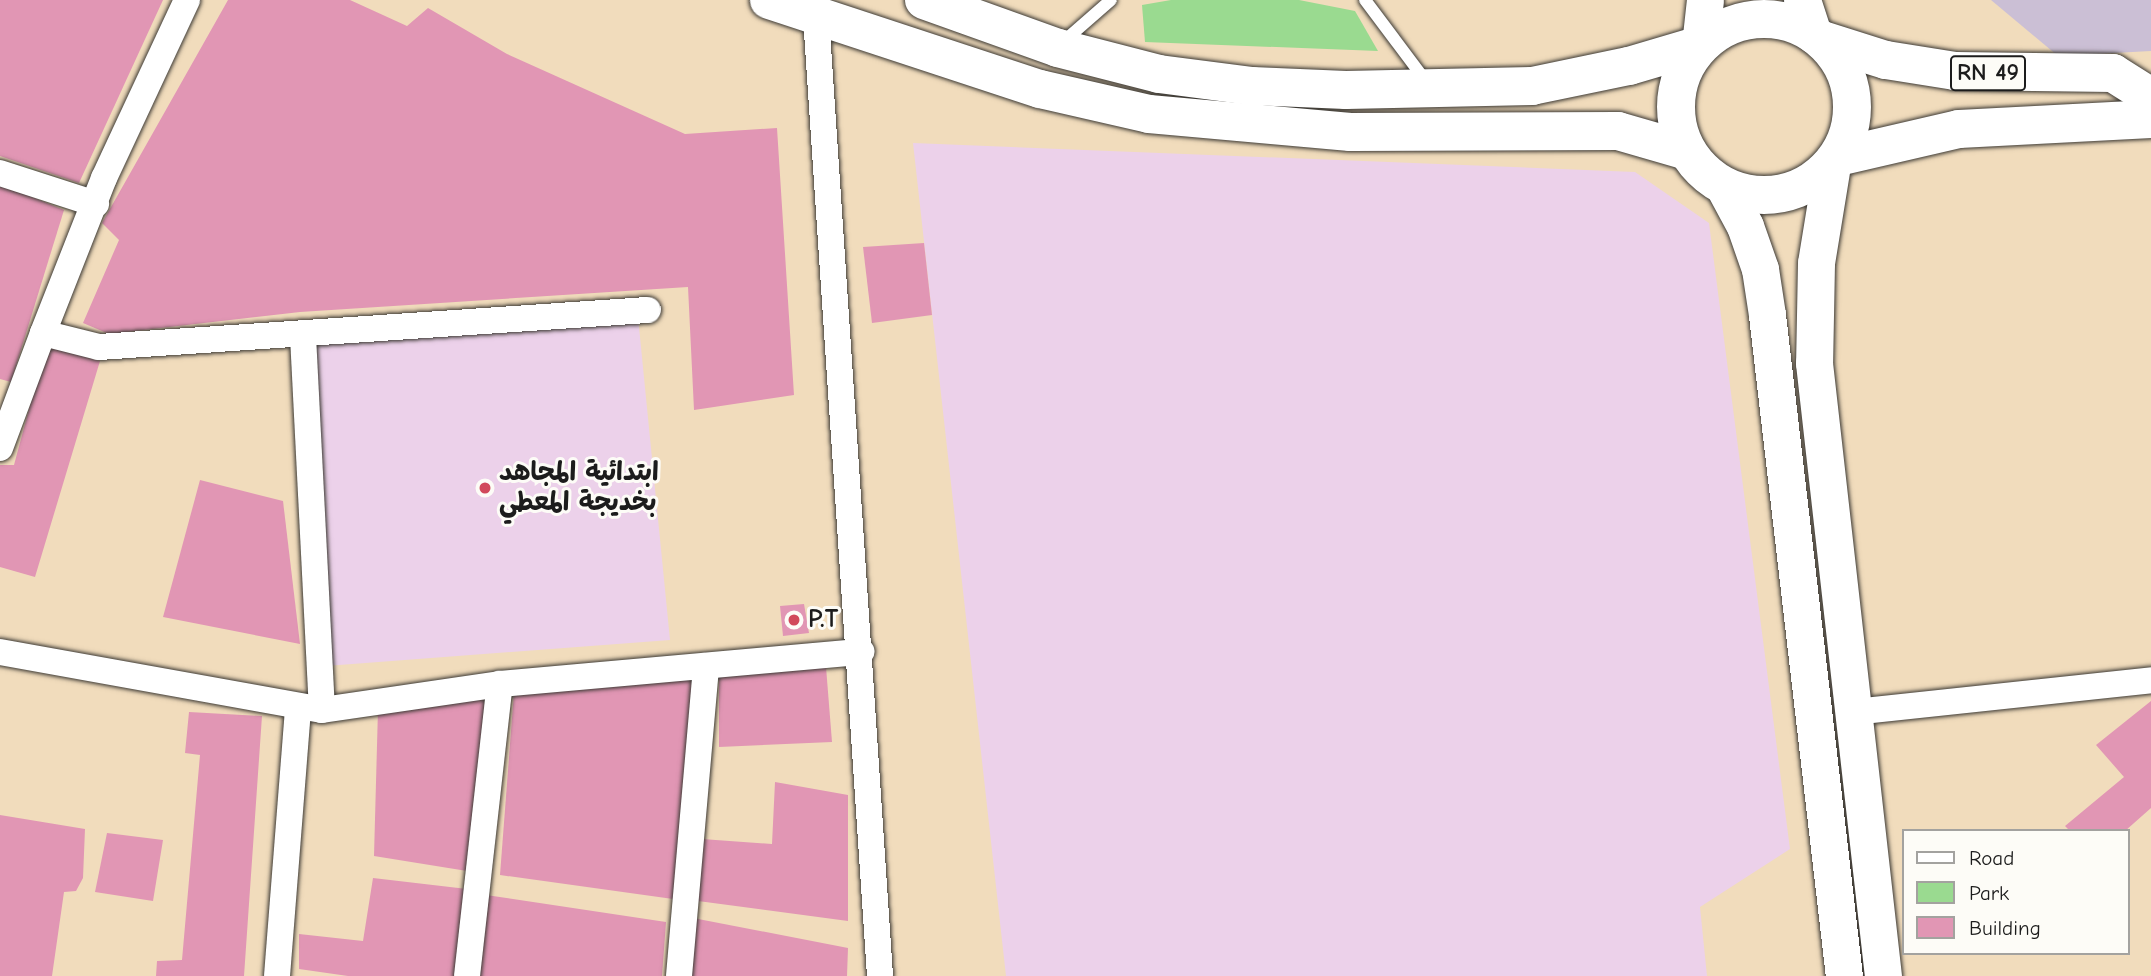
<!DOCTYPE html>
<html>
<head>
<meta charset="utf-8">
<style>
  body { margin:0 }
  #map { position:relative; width:2151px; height:976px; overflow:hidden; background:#f1dcbc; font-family:"Comic Neue","Playpen Sans Arabic",sans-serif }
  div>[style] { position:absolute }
  .built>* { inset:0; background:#ecd1ea }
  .industrial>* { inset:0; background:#cbbfd5 }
  .green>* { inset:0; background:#9ada90 }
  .building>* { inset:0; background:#e196b4 }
  .roads { filter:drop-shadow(0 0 2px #3c3934) drop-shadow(0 0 2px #3c3934) }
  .service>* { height:12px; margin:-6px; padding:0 6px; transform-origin:6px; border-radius:6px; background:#fff }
  .minor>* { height:26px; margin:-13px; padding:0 13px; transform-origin:13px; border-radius:13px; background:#fff }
  .secondary>* { height:37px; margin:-18.5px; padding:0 18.5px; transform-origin:18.5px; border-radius:18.5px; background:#fff }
  .trunk>* { height:38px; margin:-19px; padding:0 19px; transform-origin:19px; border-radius:19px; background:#fff }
  .trunk>.ring { margin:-19px; padding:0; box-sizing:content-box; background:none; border:38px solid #fff; border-radius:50% }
  .dots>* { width:19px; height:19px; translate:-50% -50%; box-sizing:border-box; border:4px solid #fdfcf7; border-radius:50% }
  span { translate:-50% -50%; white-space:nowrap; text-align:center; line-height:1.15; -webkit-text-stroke:6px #fdfcf7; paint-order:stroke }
  .shield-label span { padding:2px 5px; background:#fdfcf7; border:2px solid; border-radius:5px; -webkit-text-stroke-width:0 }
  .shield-label { font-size:24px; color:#1c1c1c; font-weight:700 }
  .poi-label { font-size:26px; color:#1c1c1c; font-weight:700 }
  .left { translate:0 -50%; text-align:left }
  .legend { position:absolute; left:1902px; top:829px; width:228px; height:126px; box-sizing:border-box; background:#fdfcf7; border:2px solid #a3a29f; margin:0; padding:9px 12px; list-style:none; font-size:21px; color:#1c1c1c }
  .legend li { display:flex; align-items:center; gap:14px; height:35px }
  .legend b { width:35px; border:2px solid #a3a29f }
</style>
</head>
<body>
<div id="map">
  <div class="built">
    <div style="clip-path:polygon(913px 143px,1635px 172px,1709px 223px,1790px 849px,1700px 907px,1707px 976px,1006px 976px)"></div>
    <div style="clip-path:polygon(638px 317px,670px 640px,326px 666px,307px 336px)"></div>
  </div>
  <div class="industrial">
    <div style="clip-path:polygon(1991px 0,2151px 0,2151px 51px,2058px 56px)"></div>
  </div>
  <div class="green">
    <div style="clip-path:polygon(1171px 0,1299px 0,1355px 11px,1378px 51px,1145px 42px,1142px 5px)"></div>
  </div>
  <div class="building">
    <div style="clip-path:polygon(0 0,163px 0,79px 183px,0 156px)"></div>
    <div style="clip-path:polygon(228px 0,350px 0,407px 26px,428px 8px,507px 54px,685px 134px,777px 128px,794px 395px,694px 410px,688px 287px,300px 312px,109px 334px,83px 323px,119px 240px,102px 223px)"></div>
    <div style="clip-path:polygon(0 184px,64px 210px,11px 382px,0 379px)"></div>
    <div style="clip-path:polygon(924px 243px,932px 315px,872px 323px,863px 247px)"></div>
    <div style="clip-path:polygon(46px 346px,100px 361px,35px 577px,0 567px,0 465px,14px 465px)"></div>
    <div style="clip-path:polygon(200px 480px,283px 501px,300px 644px,163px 617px)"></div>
    <div style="clip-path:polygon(804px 604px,809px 633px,783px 636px,780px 606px)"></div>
    <div style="clip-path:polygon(826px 667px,832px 742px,719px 747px,719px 676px)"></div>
    <div style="clip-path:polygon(693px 676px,673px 899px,500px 875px,514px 692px)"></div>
    <div style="clip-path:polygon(485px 699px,467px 871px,374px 856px,378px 709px)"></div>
    <div style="clip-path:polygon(2151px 701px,2151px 808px,2125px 831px,2070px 831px,2065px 826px,2124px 777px,2096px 745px)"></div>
    <div style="clip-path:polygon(189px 712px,262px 716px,244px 976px,156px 976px,157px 961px,182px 960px,200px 755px,185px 753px)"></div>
    <div style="clip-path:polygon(775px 782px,848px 795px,848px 921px,698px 901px,702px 839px,772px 844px)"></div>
    <div style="clip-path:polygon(0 815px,85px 829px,83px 878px,76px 891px,64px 892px,52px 976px,0 976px)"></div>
    <div style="clip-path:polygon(107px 833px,163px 840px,153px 901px,95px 892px)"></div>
    <div style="clip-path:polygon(373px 878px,467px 889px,456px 976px,348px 976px,299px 969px,299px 934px,363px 941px)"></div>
    <div style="clip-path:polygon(486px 895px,666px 922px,662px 976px,477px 976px)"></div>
    <div style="clip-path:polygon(693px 918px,848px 948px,847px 976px,685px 976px)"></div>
  </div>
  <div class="roads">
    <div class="service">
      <div style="left:1365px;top:0;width:100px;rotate:53.1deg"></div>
      <div style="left:1064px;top:41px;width:62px;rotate:-41.1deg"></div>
    </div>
    <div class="minor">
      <div style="left:187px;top:0;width:196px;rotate:115deg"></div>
      <div style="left:104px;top:178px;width:167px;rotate:111.5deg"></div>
      <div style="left:43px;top:333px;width:58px;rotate:14deg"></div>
      <div style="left:99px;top:347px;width:550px;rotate:-3.86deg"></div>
      <div style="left:816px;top:17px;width:961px;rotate:86.18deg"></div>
      <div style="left:0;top:173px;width:101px;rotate:17.9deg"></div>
      <div style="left:303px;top:336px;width:374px;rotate:87.1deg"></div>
      <div style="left:0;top:448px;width:123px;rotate:-69.5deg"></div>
      <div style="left:0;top:652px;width:327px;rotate:10.2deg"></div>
      <div style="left:322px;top:710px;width:180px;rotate:-8.3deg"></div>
      <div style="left:500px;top:684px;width:363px;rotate:-5.1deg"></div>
      <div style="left:1854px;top:712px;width:299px;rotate:-6.1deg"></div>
      <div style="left:277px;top:976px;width:270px;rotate:-85.5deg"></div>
      <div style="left:467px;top:976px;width:294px;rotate:-83.6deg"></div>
      <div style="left:679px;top:976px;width:311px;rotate:-85deg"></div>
    </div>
    <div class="secondary">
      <div style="left:1802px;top:0;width:36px;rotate:72deg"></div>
      <div style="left:1700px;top:45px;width:45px;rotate:-83.7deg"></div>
      <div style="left:1832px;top:165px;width:99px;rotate:99.3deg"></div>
      <div style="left:1816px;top:263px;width:100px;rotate:91.1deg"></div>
      <div style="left:1814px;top:363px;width:617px;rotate:83.58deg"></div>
      <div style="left:1724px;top:187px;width:44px;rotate:61.7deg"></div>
      <div style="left:1745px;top:226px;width:46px;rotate:70.8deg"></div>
      <div style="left:1760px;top:269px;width:47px;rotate:81.3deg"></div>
      <div style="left:1767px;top:315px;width:665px;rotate:83.36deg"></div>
    </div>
    <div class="trunk">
      <div style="left:769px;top:0;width:285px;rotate:18.2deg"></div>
      <div style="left:1040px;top:89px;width:112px;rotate:12.9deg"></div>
      <div style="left:1149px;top:114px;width:202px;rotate:5.1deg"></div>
      <div style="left:1350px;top:132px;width:268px;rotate:-0.2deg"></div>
      <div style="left:1618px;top:131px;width:72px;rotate:16.2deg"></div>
      <div style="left:924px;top:0;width:142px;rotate:19.7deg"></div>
      <div style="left:1058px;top:48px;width:104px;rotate:14.4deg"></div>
      <div style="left:1159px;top:74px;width:94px;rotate:7.4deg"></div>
      <div style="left:1252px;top:86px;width:94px;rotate:2.4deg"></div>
      <div style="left:1346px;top:90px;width:186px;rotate:-1.2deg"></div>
      <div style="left:1532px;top:86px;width:99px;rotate:-11.7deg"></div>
      <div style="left:1629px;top:66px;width:74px;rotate:-16.5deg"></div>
      <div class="ring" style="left:1676px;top:19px;width:138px;height:138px"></div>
      <div style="left:1822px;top:40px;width:67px;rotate:17.4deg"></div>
      <div style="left:1886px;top:60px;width:70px;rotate:9.1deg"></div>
      <div style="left:1955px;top:71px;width:158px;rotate:0.7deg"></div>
      <div style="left:2113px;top:73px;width:45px;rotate:32.3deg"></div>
      <div style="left:1838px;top:157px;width:124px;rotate:-13deg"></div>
      <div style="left:1959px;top:129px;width:192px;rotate:-3deg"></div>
    </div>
  </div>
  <div class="dots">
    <div style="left:485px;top:488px;background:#d1495b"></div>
    <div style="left:794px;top:620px;background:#d1495b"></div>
  </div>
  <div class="shield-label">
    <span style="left:1988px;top:73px">RN 49</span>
  </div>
  <div class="poi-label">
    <span class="left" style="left:499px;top:488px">ابتدائية المجاهد<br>بخديجة المعطي</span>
    <span class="left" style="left:808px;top:620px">P.T</span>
  </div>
  <ul class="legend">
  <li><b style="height:9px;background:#fff"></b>Road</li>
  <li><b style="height:19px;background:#9ada90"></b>Park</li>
  <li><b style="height:19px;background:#e196b4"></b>Building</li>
  </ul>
</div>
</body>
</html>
